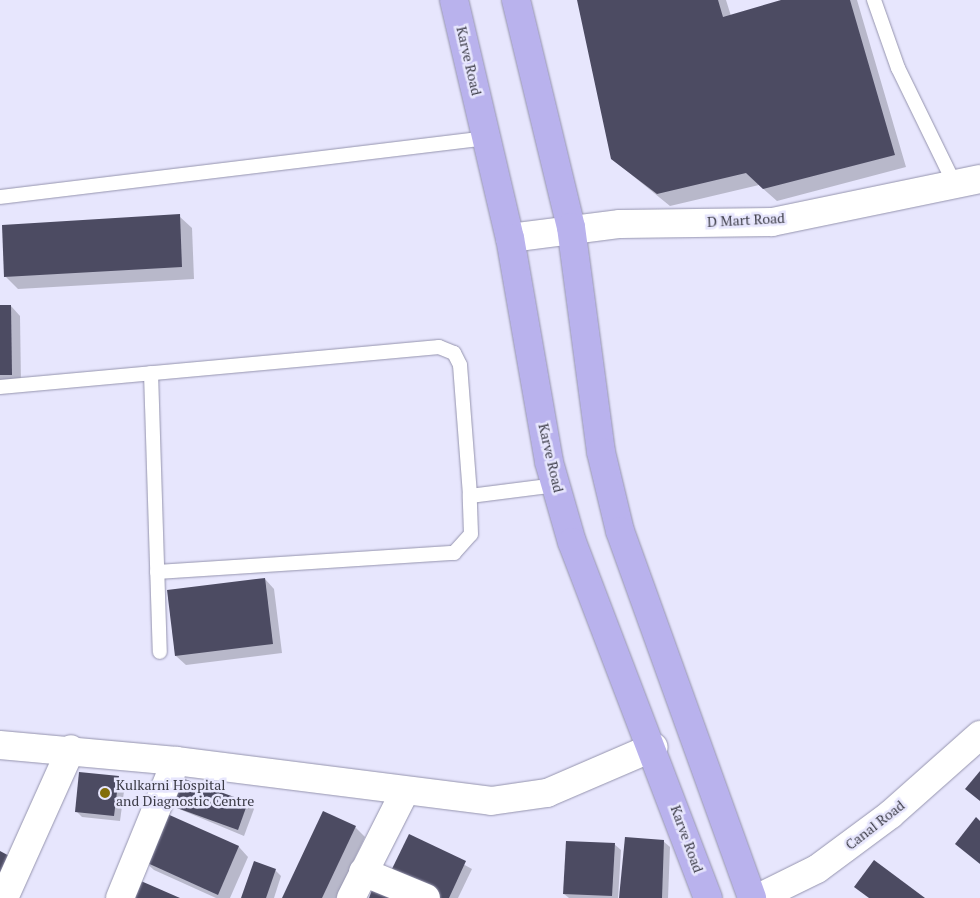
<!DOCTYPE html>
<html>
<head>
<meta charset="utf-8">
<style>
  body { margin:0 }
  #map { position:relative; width:980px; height:898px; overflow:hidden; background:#e7e6fd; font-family:"PT Serif",serif }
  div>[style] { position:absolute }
  .shadow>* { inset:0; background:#0003 }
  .building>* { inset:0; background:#4c4b62 }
  .roads { filter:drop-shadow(0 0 1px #9594ae) drop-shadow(0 0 1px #9594ae) }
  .lane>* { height:14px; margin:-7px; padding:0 7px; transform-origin:7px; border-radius:7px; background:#fff }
  .street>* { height:28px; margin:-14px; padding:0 14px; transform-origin:14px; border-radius:14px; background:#fff }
  .secondary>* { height:28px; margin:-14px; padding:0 14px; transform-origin:14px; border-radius:14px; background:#fff }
  .primary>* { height:28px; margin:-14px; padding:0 14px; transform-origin:14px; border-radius:14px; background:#b9b2ed }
  .dots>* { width:14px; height:14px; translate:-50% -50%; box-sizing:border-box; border:2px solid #e7e6fd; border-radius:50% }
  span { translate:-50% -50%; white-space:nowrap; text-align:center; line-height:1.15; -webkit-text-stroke:5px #e7e6fd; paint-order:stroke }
  .street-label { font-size:14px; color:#3b3b46 }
  .poi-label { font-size:14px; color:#3b3b46 }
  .left { translate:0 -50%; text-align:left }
</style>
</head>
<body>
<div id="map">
  <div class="shadow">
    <div style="clip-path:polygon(579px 0,726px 0,731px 16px,786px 0,857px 0,906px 167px,777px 201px,759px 185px,670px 206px,612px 159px)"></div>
    <div style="clip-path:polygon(179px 216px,192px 228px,194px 279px,18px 289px,6px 277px)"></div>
    <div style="clip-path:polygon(11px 306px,20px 316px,21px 384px,0 384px,0 307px)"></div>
    <div style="clip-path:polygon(265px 579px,274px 589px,282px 653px,186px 665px,176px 656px)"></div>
    <div style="clip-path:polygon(118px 778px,125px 784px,120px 821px,82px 817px,76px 811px)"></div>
    <div style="clip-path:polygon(248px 803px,254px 809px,244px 836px,167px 804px)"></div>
    <div style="clip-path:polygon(165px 815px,239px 847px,248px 857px,230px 898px,216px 898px,154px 870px,144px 861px)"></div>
    <div style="clip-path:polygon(355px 827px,365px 837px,336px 898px,284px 898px)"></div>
    <div style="clip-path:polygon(410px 835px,472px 869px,458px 898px,433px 898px)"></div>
    <div style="clip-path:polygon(663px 841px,670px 847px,668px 898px,620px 898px)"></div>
    <div style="clip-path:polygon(614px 844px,621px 850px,618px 898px,569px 898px,564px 894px)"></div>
    <div style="clip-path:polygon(275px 870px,281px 876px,274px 898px,242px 898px)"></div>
  </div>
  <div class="building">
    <div style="clip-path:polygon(577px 0,718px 0,723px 17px,781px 0,850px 0,895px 155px,763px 189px,746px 173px,657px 194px,611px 159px)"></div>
    <div style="clip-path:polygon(180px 214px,182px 267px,4px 277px,2px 225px)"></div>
    <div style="clip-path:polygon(0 305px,11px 305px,12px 375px,0 375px)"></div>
    <div style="clip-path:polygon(265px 578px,273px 644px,175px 656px,167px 590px)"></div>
    <div style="clip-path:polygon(980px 771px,980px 801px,965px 789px)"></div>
    <div style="clip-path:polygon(79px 772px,119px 776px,114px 816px,75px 812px)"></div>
    <div style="clip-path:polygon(176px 776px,248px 802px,238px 830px,166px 804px)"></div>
    <div style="clip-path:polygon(323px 811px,356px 826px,322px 898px,282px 898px)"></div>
    <div style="clip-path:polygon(165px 813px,239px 846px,218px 895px,143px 861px)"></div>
    <div style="clip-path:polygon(976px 817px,980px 821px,980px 864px,955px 844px)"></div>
    <div style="clip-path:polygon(409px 834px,466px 861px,449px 898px,438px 898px,389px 875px)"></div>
    <div style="clip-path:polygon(625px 837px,664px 840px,662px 898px,619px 898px)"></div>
    <div style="clip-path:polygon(566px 841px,615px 843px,612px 896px,563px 894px)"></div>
    <div style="clip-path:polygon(0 851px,15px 859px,0 889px)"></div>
    <div style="clip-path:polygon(874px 860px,925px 898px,869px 898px,854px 887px)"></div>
    <div style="clip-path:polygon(254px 861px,276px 869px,266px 898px,241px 898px)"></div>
    <div style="clip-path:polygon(134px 878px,180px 898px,125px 898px)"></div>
    <div style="clip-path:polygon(375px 881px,417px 898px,369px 898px)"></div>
  </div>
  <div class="roads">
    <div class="lane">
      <div style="left:874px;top:0;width:72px;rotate:70.6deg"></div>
      <div style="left:898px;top:68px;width:130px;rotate:64deg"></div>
      <div style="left:0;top:197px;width:490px;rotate:-6.9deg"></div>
      <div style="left:151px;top:373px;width:279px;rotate:88.2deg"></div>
      <div style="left:0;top:387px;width:441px;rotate:-5.2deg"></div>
      <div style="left:439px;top:347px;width:16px;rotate:22deg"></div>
      <div style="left:454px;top:353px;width:13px;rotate:63deg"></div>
      <div style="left:460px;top:365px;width:131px;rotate:85.6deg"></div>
      <div style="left:470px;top:496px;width:87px;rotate:-7.3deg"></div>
      <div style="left:157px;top:572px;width:298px;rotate:-3.7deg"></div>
      <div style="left:454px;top:553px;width:25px;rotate:-48deg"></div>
      <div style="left:471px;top:534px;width:38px;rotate:-92deg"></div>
    </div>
    <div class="street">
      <div style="left:0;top:745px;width:177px;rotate:5.2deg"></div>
      <div style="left:176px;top:761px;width:318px;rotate:7.2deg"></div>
      <div style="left:491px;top:801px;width:57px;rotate:-8.1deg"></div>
      <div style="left:547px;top:793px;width:116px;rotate:-23.3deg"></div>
      <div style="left:363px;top:872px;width:68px;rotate:22.4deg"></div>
      <div style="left:4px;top:898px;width:163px;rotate:-65.8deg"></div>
      <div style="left:120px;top:898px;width:148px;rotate:-67.8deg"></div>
      <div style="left:351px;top:898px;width:120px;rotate:-63.2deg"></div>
    </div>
    <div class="secondary">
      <div style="left:510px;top:238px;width:111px;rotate:-7.3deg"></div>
      <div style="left:620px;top:224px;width:152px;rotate:-0.8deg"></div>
      <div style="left:772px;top:222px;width:212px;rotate:-11.7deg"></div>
      <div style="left:758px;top:898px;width:66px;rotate:-26.2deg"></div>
      <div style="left:817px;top:869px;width:92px;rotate:-36.6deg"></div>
      <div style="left:891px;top:814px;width:119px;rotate:-41.6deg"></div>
    </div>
    <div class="primary">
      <div style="left:454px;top:0;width:244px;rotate:76.8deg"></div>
      <div style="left:510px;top:238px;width:227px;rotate:80.1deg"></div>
      <div style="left:549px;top:462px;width:83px;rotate:74deg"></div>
      <div style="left:572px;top:542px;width:381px;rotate:69.1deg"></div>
      <div style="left:516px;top:0;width:234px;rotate:76.4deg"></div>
      <div style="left:571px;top:227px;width:227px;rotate:82.4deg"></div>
      <div style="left:601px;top:452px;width:81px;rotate:76.5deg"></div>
      <div style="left:620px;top:531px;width:390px;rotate:70.2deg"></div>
    </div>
  </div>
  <div class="dots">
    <div style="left:105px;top:793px;background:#836e0c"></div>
  </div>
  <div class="street-label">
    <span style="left:469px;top:61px;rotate:77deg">Karve Road</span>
    <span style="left:746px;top:220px;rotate:-3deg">D Mart Road</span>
    <span style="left:551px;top:458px;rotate:77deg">Karve Road</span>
    <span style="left:875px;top:825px;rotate:-38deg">Canal Road</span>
    <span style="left:687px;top:839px;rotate:70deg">Karve Road</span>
  </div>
  <div class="poi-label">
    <span class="left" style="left:116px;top:793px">Kulkarni Hospital<br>and Diagnostic Centre</span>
  </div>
</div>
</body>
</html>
